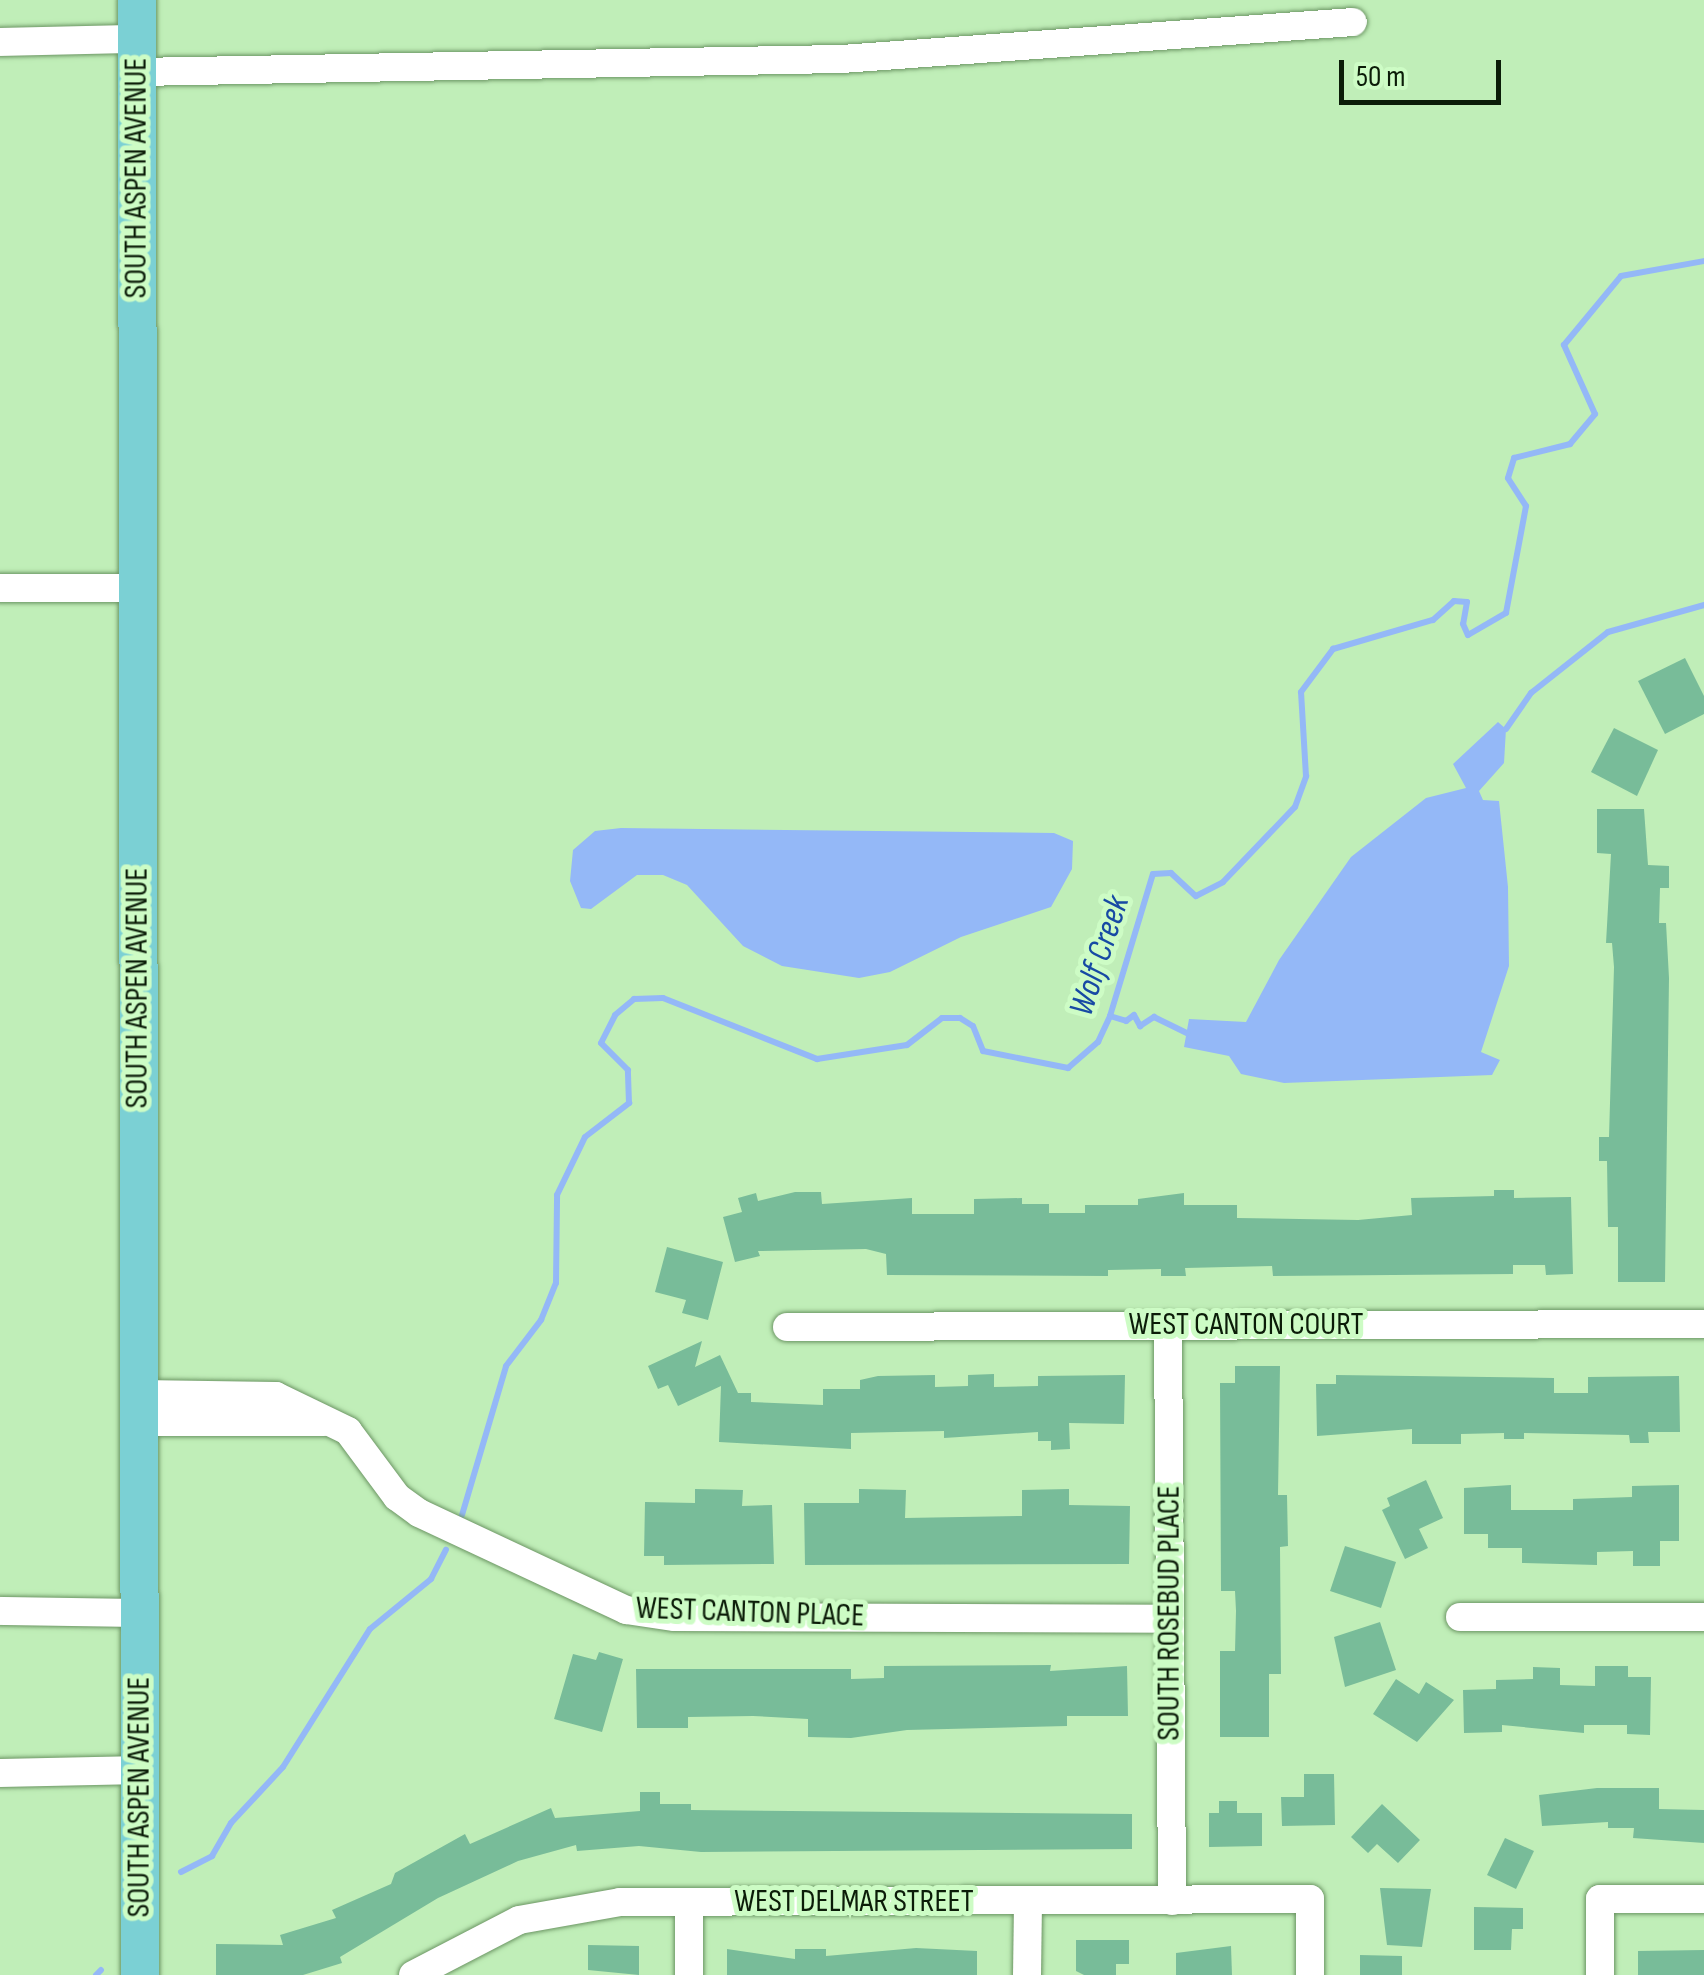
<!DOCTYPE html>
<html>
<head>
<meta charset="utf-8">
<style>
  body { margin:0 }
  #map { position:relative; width:1704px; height:1975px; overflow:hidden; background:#c0eeb8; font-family:"Sofia Sans Condensed",sans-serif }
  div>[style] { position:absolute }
  .water>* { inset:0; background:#94b8f7 }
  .stream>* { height:6px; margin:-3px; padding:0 3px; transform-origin:3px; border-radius:3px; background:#94b8f7 }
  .building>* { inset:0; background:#78bc99 }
  .roads { filter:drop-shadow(0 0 2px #6c9664) drop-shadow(0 0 2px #6c9664) }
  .minor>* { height:28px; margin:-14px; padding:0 14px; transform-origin:14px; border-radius:14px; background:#fff }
  .major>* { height:38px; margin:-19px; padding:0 19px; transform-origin:19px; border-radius:19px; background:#7bd0d4 }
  span { translate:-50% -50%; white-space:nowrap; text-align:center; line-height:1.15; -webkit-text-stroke:10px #cdfcc5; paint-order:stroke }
  .street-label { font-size:32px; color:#0b1c08 }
  .water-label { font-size:35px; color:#174aa4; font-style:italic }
  .scale { position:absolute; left:1339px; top:60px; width:162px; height:45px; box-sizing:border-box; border:5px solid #0b1c08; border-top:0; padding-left:12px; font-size:30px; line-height:35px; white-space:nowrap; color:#0b1c08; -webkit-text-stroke:8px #cdfcc5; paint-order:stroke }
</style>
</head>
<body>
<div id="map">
  <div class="water">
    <div style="clip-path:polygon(1498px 722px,1506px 729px,1504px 763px,1479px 791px,1483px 800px,1499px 801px,1508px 887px,1509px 966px,1481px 1052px,1500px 1060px,1492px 1075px,1284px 1083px,1241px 1074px,1229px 1056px,1184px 1047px,1189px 1019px,1246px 1022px,1279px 960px,1351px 857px,1426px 798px,1466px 788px,1453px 764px)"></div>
    <div style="clip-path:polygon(621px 828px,1054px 833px,1073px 841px,1072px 869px,1051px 907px,961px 937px,890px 972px,859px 978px,782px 966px,743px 946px,687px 885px,663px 875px,637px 875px,591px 909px,581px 908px,570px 881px,573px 850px,595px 831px)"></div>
  </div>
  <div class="stream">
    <div style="left:1506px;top:729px;width:44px;rotate:-55.2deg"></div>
    <div style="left:1531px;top:693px;width:98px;rotate:-38.4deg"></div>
    <div style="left:1608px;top:632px;width:100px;rotate:-15.7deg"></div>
    <div style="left:1110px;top:1016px;width:17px;rotate:17deg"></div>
    <div style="left:1126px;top:1021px;width:10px;rotate:-37deg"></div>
    <div style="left:1134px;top:1015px;width:13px;rotate:61deg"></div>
    <div style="left:1140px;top:1026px;width:17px;rotate:-33deg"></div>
    <div style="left:1154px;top:1017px;width:37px;rotate:26deg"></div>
    <div style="left:462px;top:1515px;width:155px;rotate:-73.5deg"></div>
    <div style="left:506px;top:1366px;width:58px;rotate:-52.7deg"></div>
    <div style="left:541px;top:1320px;width:40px;rotate:-68deg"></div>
    <div style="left:556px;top:1283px;width:88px;rotate:-89.3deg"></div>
    <div style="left:557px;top:1195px;width:64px;rotate:-64.2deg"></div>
    <div style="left:585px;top:1137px;width:56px;rotate:-37.7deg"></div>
    <div style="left:629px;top:1103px;width:33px;rotate:-92deg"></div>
    <div style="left:628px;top:1070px;width:38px;rotate:-135deg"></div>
    <div style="left:601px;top:1043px;width:31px;rotate:-63deg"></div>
    <div style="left:615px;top:1015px;width:25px;rotate:-40deg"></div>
    <div style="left:634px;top:999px;width:29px;rotate:-2deg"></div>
    <div style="left:663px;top:998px;width:166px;rotate:21.6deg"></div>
    <div style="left:817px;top:1059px;width:91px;rotate:-8.8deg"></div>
    <div style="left:907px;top:1045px;width:44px;rotate:-37.6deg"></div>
    <div style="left:942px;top:1018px;width:18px"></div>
    <div style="left:960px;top:1018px;width:15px;rotate:32deg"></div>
    <div style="left:973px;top:1026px;width:27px;rotate:68deg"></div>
    <div style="left:983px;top:1051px;width:87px;rotate:11.3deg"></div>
    <div style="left:1068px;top:1068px;width:40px;rotate:-41deg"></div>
    <div style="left:1098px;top:1042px;width:29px;rotate:-65deg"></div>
    <div style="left:1110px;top:1016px;width:148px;rotate:-73.2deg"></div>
    <div style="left:1153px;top:874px;width:18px;rotate:-3deg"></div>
    <div style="left:1171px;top:873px;width:34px;rotate:43deg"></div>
    <div style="left:1196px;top:896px;width:30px;rotate:-27deg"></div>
    <div style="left:1223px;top:882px;width:104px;rotate:-46.2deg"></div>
    <div style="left:1295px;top:807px;width:33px;rotate:-70deg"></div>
    <div style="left:1306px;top:776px;width:84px;rotate:-93.4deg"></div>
    <div style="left:1301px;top:692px;width:54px;rotate:-53.3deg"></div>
    <div style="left:1333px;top:649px;width:104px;rotate:-16.2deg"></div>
    <div style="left:1433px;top:620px;width:28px;rotate:-42deg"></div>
    <div style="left:1454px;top:601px;width:13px;rotate:4deg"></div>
    <div style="left:1467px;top:602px;width:22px;rotate:100deg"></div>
    <div style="left:1463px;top:624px;width:12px;rotate:66deg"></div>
    <div style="left:1468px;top:635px;width:44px;rotate:-30.1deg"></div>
    <div style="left:1506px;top:613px;width:109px;rotate:-79.4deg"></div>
    <div style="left:1526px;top:506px;width:33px;rotate:-123deg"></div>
    <div style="left:1508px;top:478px;width:21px;rotate:-73deg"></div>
    <div style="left:1514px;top:458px;width:58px;rotate:-14deg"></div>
    <div style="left:1570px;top:444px;width:39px;rotate:-50deg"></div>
    <div style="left:1595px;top:414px;width:76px;rotate:-114.2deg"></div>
    <div style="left:1564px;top:345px;width:89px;rotate:-50.4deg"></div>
    <div style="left:1621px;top:276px;width:84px;rotate:-10.2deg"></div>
    <div style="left:181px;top:1872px;width:35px;rotate:-27deg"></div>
    <div style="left:212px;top:1856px;width:38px;rotate:-60deg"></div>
    <div style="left:231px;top:1823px;width:76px;rotate:-47.1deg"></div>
    <div style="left:283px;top:1767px;width:163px;rotate:-57.8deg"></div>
    <div style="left:370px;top:1629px;width:79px;rotate:-39.3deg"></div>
    <div style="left:431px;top:1579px;width:33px;rotate:-63deg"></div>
    <div style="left:96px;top:1975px;width:7px;rotate:-45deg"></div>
  </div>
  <div class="building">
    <div style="clip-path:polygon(1685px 658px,1704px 696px,1704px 714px,1665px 734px,1638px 681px)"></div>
    <div style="clip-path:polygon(1614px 728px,1658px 750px,1637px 796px,1591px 772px)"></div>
    <div style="clip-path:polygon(1597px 809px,1644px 809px,1648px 865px,1669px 866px,1669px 888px,1660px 888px,1659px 923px,1666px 923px,1669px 978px,1665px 1282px,1618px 1282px,1618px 1227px,1608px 1227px,1607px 1161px,1599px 1161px,1599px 1137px,1609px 1137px,1614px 967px,1612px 943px,1606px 943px,1611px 854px,1597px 853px)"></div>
    <div style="clip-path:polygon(1494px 1190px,1514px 1190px,1514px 1198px,1571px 1197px,1573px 1274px,1546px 1275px,1545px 1265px,1513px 1265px,1513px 1274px,1273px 1276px,1272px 1266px,1185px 1268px,1186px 1276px,1161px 1276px,1161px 1269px,1108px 1270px,1108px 1276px,887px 1275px,886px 1254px,866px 1249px,758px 1251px,760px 1256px,735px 1262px,723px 1217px,742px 1212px,738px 1198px,756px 1193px,758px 1201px,795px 1192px,821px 1192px,822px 1204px,912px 1198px,912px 1214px,974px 1214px,974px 1199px,1022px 1198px,1022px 1204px,1049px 1204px,1049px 1213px,1085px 1213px,1085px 1205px,1138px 1205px,1138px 1199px,1184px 1193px,1184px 1205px,1237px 1205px,1237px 1218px,1358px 1220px,1412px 1215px,1411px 1198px,1494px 1196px)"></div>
    <div style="clip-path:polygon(667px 1247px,723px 1262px,708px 1320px,682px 1313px,686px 1300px,655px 1292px)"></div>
    <div style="clip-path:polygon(702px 1341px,695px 1367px,720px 1355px,738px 1393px,751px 1393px,751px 1402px,823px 1405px,823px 1389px,860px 1389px,860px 1380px,878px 1376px,935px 1375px,935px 1387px,968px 1386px,968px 1375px,994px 1374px,994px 1387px,1038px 1386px,1038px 1376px,1125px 1375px,1124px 1424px,1069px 1423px,1070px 1449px,1051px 1450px,1051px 1441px,1038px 1441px,1038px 1432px,944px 1438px,944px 1431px,851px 1433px,851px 1449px,719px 1442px,721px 1386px,678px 1406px,668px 1385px,658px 1389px,648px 1366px)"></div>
    <div style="clip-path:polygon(1235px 1366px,1280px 1366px,1278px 1495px,1287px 1495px,1288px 1546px,1280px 1547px,1281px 1674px,1269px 1674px,1269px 1737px,1220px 1737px,1220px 1651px,1235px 1651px,1236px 1611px,1235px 1591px,1221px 1591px,1220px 1383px,1235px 1383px)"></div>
    <div style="clip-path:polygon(1336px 1375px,1554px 1378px,1554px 1393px,1588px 1393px,1588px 1377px,1679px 1376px,1680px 1432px,1648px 1432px,1649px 1443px,1630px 1443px,1629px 1435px,1524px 1433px,1524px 1439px,1504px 1439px,1504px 1433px,1461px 1434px,1461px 1444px,1412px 1444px,1412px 1429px,1317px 1436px,1316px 1384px,1336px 1384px)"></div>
    <div style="clip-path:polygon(1426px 1480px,1443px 1518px,1419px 1529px,1428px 1548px,1405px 1559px,1382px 1510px,1390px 1506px,1387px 1498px)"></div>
    <div style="clip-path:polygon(1511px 1485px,1511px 1510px,1573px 1510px,1573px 1499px,1632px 1497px,1632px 1486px,1679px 1485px,1679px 1541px,1660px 1541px,1660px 1566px,1633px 1566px,1633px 1551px,1597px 1552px,1597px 1565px,1522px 1563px,1522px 1548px,1488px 1548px,1488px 1534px,1464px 1534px,1464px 1488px)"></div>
    <div style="clip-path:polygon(695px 1489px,743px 1490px,742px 1506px,772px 1505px,774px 1564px,664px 1565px,664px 1556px,644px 1556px,645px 1502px,695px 1503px)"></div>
    <div style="clip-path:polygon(859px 1489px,906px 1490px,905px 1518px,1022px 1516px,1022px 1490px,1069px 1489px,1069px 1505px,1130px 1506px,1129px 1564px,805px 1565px,804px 1503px,859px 1503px)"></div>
    <div style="clip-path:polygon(1345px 1546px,1396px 1562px,1381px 1608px,1330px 1591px)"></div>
    <div style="clip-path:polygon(1380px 1622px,1396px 1670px,1345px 1687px,1334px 1637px)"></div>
    <div style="clip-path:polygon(599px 1652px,623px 1659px,602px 1732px,554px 1719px,573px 1654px,596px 1660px)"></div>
    <div style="clip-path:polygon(1051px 1665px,1050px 1671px,1127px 1666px,1128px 1716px,1067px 1716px,1067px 1726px,907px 1730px,851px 1738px,808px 1737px,808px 1719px,753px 1716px,688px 1717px,688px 1728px,637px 1728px,636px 1669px,851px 1669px,851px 1679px,884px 1678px,884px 1666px)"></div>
    <div style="clip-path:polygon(1595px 1666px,1628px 1666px,1628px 1677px,1651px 1677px,1650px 1735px,1627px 1734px,1627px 1725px,1584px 1725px,1584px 1733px,1502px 1725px,1502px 1732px,1464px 1733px,1463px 1690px,1496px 1689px,1496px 1680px,1533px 1679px,1533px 1667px,1560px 1668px,1560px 1685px,1595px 1686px)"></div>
    <div style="clip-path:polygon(1396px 1679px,1419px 1694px,1426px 1682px,1454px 1700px,1417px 1742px,1373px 1714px)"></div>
    <div style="clip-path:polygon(1304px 1774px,1334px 1774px,1335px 1825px,1282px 1826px,1281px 1797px,1304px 1797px)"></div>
    <div style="clip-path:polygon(1597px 1788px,1659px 1788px,1659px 1809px,1704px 1810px,1704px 1843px,1633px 1838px,1634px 1828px,1608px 1828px,1608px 1822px,1542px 1826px,1539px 1795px)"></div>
    <div style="clip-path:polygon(640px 1792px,660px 1792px,660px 1804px,691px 1804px,691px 1810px,1132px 1814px,1132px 1849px,701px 1852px,639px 1846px,577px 1851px,576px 1845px,518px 1861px,438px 1898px,340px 1957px,342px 1963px,303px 1975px,216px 1975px,216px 1944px,283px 1945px,280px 1935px,336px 1918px,332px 1910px,391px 1884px,395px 1873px,465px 1834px,470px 1844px,551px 1808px,555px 1818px,640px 1811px)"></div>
    <div style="clip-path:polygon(1219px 1801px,1237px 1801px,1237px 1813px,1262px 1813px,1262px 1846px,1209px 1847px,1209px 1813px,1219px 1813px)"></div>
    <div style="clip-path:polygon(1382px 1804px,1420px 1840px,1398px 1863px,1377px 1844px,1368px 1853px,1351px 1837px)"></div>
    <div style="clip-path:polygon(1505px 1838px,1534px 1851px,1516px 1889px,1487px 1875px)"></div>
    <div style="clip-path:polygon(1380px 1888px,1431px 1889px,1422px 1947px,1387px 1945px)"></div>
    <div style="clip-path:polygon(1474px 1907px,1523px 1908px,1523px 1929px,1512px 1929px,1511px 1950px,1474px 1950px)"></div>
    <div style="clip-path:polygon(1076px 1940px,1129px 1940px,1129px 1964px,1116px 1964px,1116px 1975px,1084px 1975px,1076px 1971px)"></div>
    <div style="clip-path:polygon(588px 1945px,639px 1946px,639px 1975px,588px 1970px)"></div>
    <div style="clip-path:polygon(1231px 1946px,1232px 1975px,1176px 1975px,1176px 1953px)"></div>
    <div style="clip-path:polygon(916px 1948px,977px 1951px,977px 1975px,727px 1975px,727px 1949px,795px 1959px,795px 1949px,826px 1949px,826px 1956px)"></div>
    <div style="clip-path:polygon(1704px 1950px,1704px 1975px,1638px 1975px,1638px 1951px)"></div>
    <div style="clip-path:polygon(1360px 1955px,1402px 1956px,1402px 1975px,1360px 1975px)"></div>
  </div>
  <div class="roads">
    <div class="minor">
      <div style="left:0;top:42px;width:137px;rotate:-1.3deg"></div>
      <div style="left:137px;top:72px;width:705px;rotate:-1.06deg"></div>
      <div style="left:842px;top:59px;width:512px;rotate:-4.14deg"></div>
      <div style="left:0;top:588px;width:138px"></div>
      <div style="left:1168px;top:1325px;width:576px;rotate:89.6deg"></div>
      <div style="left:787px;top:1327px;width:917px;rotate:-0.19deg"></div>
      <div style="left:141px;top:1394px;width:135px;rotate:0.8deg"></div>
      <div style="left:276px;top:1396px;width:80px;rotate:25.9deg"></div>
      <div style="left:348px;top:1431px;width:82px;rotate:53.4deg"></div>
      <div style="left:397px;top:1497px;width:27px;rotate:36deg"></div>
      <div style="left:419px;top:1513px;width:229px;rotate:25.1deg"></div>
      <div style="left:626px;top:1610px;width:49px;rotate:8.3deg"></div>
      <div style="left:674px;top:1617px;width:496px;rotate:0.2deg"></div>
      <div style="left:140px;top:1422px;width:184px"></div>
      <div style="left:0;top:1611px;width:141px;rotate:0.8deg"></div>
      <div style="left:1460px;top:1617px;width:244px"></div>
      <div style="left:0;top:1773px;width:140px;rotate:-1.2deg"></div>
      <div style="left:689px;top:1903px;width:72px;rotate:90deg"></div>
      <div style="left:413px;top:1975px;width:119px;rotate:-27.4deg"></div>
      <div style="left:519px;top:1920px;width:103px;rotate:-10.1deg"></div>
      <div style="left:620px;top:1902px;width:690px;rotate:-0.25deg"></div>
      <div style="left:1310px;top:1899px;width:76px;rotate:90deg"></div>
      <div style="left:1027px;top:1975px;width:74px;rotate:-89.2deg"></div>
      <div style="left:1600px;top:1975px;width:76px;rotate:-90deg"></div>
      <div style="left:1600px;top:1899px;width:104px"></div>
    </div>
    <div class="major">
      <div style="left:137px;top:0;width:1975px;rotate:89.91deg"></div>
    </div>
  </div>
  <div class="street-label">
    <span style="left:137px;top:178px;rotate:-90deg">SOUTH ASPEN AVENUE</span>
    <span style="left:138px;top:988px;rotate:-90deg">SOUTH ASPEN AVENUE</span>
    <span style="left:1246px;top:1325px">WEST CANTON COURT</span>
    <span style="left:750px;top:1613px;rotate:2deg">WEST CANTON PLACE</span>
    <span style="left:1170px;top:1613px;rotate:-90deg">SOUTH ROSEBUD PLACE</span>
    <span style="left:140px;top:1797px;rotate:-90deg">SOUTH ASPEN AVENUE</span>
    <span style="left:854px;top:1902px">WEST DELMAR STREET</span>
  </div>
  <div class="water-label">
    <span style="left:1100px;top:956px;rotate:-72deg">Wolf Creek</span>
  </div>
  <div class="scale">50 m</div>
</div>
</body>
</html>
